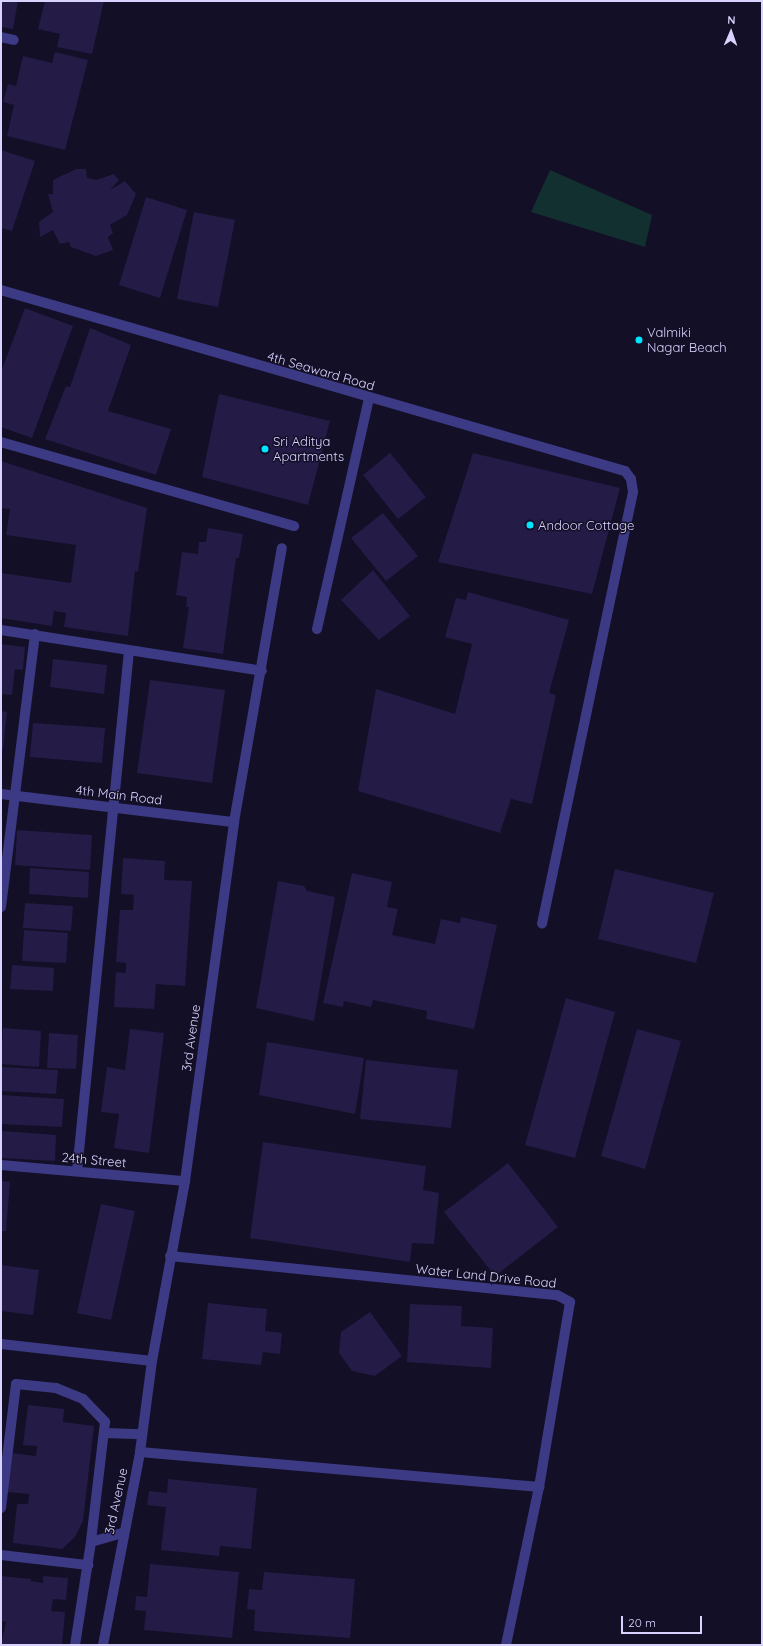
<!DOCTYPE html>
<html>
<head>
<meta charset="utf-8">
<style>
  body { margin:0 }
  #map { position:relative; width:763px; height:1646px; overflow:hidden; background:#130f26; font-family:Quicksand,sans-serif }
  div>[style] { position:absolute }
  .green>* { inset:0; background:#12302f }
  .building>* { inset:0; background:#241b47 }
  .service>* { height:10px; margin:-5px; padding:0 5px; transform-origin:5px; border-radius:5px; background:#3d3a85 }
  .minor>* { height:10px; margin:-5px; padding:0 5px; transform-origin:5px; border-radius:5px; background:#3d3a85 }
  .dots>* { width:11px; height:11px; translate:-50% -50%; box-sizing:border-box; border:2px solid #130f26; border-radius:50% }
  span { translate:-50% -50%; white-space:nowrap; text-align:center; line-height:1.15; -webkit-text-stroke:3px #130f26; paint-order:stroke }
  .poi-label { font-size:13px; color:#d9d4ff }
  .left { translate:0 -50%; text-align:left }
  .street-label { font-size:13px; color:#d9d4ff }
  .frame { position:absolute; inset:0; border:2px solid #d9d4ff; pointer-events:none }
  .north { position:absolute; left:711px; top:12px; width:40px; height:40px; -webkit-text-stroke:3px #130f26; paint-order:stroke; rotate:2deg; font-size:11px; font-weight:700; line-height:16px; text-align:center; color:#d9d4ff }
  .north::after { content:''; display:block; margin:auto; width:14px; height:18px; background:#d9d4ff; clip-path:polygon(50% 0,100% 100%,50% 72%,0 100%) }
  .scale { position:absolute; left:621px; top:1616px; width:81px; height:18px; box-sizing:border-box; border:2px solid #d9d4ff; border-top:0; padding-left:5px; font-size:12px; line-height:14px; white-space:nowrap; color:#d9d4ff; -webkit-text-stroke:3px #130f26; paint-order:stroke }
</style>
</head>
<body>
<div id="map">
  <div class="green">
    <div style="clip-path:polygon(550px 170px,652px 215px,645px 247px,531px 212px)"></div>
  </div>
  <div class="building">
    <div style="clip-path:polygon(1px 1px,18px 1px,13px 29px,1px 27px)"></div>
    <div style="clip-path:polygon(45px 1px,104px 1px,92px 54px,57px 47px,60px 34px,38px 29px)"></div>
    <div style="clip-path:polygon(55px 52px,88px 60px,65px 150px,7px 136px,14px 105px,3px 102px,8px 84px,16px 86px,23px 56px,52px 63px)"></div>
    <div style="clip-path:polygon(1px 150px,35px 161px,12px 231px,1px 228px)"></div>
    <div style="clip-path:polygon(76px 169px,86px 169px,87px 178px,96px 180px,114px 174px,119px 180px,110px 190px,125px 181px,136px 194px,127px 215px,110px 225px,113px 233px,108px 237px,113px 250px,96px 256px,71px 247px,69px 242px,60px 244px,53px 230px,40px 237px,39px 222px,53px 212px,48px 194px,53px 194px,53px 180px)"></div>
    <div style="clip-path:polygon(146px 197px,187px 210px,160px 298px,119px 285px)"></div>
    <div style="clip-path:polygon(194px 212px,235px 220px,218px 307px,177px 299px)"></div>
    <div style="clip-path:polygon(25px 308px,73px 326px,32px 438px,1px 427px,1px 372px)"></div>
    <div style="clip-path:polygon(90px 328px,131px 345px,108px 411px,171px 429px,156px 475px,45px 439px,66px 386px,70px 387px)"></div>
    <div style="clip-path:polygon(219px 394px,330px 421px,308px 505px,202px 477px)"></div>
    <div style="clip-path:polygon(390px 453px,426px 497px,398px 519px,363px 475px)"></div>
    <div style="clip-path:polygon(473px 453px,620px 488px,592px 594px,438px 562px)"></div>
    <div style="clip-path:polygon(1px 461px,147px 508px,138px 572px,135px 571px,128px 636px,64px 627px,66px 613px,54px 611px,52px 626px,1px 618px,1px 573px,71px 583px,76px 545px,6px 535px,10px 509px,1px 508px)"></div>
    <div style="clip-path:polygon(383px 513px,418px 556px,386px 581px,351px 538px)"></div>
    <div style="clip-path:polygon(208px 528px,243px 534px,239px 558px,236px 558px,223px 654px,183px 648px,189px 607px,186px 607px,187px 597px,176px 595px,182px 552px,198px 554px,199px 542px,206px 542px)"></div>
    <div style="clip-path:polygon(373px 570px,410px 616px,379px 640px,341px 600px)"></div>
    <div style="clip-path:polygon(468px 592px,569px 620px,549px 693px,556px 695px,532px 804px,511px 799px,500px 833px,358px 791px,376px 689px,455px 714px,472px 644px,445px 637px,456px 598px,466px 600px)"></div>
    <div style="clip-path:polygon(1px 644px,25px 647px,23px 670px,15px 669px,12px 695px,1px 694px)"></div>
    <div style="clip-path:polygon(53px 659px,107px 665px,104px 694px,50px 687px)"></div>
    <div style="clip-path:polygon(150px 680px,225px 690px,212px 783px,137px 773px)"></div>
    <div style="clip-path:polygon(1px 711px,7px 712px,3px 749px,1px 749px)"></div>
    <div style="clip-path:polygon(33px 723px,105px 728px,102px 763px,30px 757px)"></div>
    <div style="clip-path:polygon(17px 830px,92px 835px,90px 870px,15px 865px)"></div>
    <div style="clip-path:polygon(123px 858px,165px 861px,164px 880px,192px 881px,185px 986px,156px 984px,154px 1009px,114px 1007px,116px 972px,126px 973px,126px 963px,116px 962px,120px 910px,133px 910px,134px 895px,121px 894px)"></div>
    <div style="clip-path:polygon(30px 868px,89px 872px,88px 898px,29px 894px)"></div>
    <div style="clip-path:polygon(615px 869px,714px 893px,696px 963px,598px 939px)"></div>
    <div style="clip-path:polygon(352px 873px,392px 882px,387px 907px,398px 909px,392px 935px,435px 944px,441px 919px,460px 923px,461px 917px,497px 925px,474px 1029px,426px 1019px,427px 1011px,373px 1000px,371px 1007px,344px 1001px,343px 1007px,323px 1003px)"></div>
    <div style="clip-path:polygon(278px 881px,304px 886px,307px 891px,335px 897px,314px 1021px,256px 1008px)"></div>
    <div style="clip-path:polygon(25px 903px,73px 906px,71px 931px,23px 928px)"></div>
    <div style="clip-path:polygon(24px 930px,68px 933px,66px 963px,22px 961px)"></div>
    <div style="clip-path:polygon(12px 965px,54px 968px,53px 991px,10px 989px)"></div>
    <div style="clip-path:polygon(566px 998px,615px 1012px,575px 1158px,525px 1145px)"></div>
    <div style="clip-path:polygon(3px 1028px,41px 1031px,39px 1067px,1px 1064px)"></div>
    <div style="clip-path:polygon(130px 1029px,164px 1033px,149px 1153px,114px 1148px,119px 1114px,101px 1112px,107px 1067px,125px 1070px)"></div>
    <div style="clip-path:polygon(637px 1029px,681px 1041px,645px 1169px,601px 1156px)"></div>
    <div style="clip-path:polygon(49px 1033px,78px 1035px,76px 1069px,47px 1068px)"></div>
    <div style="clip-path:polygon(267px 1042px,364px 1058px,355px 1114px,259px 1095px)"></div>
    <div style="clip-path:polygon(366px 1060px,458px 1070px,451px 1128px,360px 1119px)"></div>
    <div style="clip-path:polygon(2px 1067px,58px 1070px,56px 1094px,1px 1091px)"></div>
    <div style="clip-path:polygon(1px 1095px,64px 1099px,62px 1127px,1px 1124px)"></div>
    <div style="clip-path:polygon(2px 1131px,56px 1135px,55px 1161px,1px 1158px)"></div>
    <div style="clip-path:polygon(263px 1142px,426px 1166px,423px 1190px,439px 1193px,434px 1244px,412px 1243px,410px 1262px,250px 1238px)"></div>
    <div style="clip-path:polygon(508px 1163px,558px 1227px,495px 1276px,444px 1212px)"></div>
    <div style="clip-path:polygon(1px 1181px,10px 1182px,6px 1231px,1px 1231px)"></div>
    <div style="clip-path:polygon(101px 1204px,135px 1211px,111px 1320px,77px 1313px)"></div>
    <div style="clip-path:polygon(1px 1265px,39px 1270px,33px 1315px,1px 1311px)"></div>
    <div style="clip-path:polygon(208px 1303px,267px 1309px,265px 1331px,282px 1333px,280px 1354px,263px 1352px,261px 1365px,202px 1359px)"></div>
    <div style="clip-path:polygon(410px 1304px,462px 1306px,461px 1326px,493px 1328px,491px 1368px,407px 1362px)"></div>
    <div style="clip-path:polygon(370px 1312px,402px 1356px,375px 1376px,352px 1371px,339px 1353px,341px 1332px)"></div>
    <div style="clip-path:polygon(28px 1405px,64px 1409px,63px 1422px,94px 1426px,83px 1521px,75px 1537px,62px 1549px,13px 1543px,17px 1504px,28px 1504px,29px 1494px,7px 1492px,10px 1453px,36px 1456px,37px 1446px,23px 1445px)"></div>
    <div style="clip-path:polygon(168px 1479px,257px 1488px,251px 1549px,220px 1546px,219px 1556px,161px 1550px,166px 1507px,147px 1505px,149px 1491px,167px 1493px)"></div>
    <div style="clip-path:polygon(150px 1564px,239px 1572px,232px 1638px,144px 1630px,146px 1611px,135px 1610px,136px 1596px,147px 1597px)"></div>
    <div style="clip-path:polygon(264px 1572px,355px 1579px,350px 1638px,254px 1631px,255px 1610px,247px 1609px,249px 1589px,262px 1590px)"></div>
    <div style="clip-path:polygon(1px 1576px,31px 1579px,31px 1581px,43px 1583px,43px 1576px,68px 1578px,66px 1600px,53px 1599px,51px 1611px,65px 1612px,62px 1645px,1px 1645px,6px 1622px,1px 1621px)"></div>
  </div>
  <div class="service">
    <div style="left:317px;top:629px;width:236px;rotate:-77.3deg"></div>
  </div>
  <div class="minor">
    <div style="left:1px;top:37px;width:13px;rotate:13deg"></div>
    <div style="left:1px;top:290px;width:650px;rotate:16.18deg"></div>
    <div style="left:625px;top:471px;width:10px;rotate:53deg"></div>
    <div style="left:631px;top:479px;width:13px;rotate:81deg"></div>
    <div style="left:633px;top:492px;width:441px;rotate:101.9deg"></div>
    <div style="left:1px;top:442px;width:305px;rotate:16deg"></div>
    <div style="left:1px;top:630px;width:264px;rotate:8.9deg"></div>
    <div style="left:1px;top:794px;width:235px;rotate:6.9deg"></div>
    <div style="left:1px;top:907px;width:275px;rotate:-82.9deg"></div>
    <div style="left:1px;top:1165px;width:185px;rotate:5deg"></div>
    <div style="left:77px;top:1171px;width:523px;rotate:-84.29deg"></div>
    <div style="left:170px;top:1256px;width:389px;rotate:5.8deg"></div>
    <div style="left:557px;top:1295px;width:15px;rotate:28deg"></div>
    <div style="left:570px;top:1302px;width:188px;rotate:99.5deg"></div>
    <div style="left:539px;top:1487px;width:161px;rotate:101.8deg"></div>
    <div style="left:1px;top:1344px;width:152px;rotate:6.4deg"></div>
    <div style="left:104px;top:1433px;width:38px;rotate:2deg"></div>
    <div style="left:140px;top:1452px;width:401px;rotate:5deg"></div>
    <div style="left:1px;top:1508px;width:125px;rotate:-83.1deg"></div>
    <div style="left:16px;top:1384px;width:40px;rotate:5.7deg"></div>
    <div style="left:56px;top:1388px;width:29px;rotate:22deg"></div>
    <div style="left:83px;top:1399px;width:32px;rotate:46deg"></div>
    <div style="left:105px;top:1422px;width:121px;rotate:96.7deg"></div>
    <div style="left:91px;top:1542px;width:104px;rotate:98.8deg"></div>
    <div style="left:91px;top:1542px;width:32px;rotate:-16deg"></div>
    <div style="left:1px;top:1555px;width:88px;rotate:6.6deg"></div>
    <div style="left:103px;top:1645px;width:197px;rotate:-79.1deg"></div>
    <div style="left:140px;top:1452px;width:92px;rotate:-82.5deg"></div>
    <div style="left:152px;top:1361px;width:183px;rotate:-79.6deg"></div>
    <div style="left:185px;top:1181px;width:362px;rotate:-82.2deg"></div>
    <div style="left:234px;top:822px;width:278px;rotate:-80.1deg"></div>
  </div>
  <div class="dots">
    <div style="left:639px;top:340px;background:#00e5ff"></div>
    <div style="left:265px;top:449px;background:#00e5ff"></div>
    <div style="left:530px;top:525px;background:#00e5ff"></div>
  </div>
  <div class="poi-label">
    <span class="left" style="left:647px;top:340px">Valmiki<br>Nagar Beach</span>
    <span class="left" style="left:273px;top:449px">Sri Aditya<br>Apartments</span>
    <span class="left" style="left:538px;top:525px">Andoor Cottage</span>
  </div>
  <div class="street-label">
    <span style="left:321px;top:371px;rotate:16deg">4th Seaward Road</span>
    <span style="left:119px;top:795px;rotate:7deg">4th Main Road</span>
    <span style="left:191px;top:1038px;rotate:-82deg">3rd Avenue</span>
    <span style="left:94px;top:1160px;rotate:5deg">24th Street</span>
    <span style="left:486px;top:1276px;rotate:6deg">Water Land Drive Road</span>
    <span style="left:116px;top:1501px;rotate:-78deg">3rd Avenue</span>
  </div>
  <div class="frame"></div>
  <div class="north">N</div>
  <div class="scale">20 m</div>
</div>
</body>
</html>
